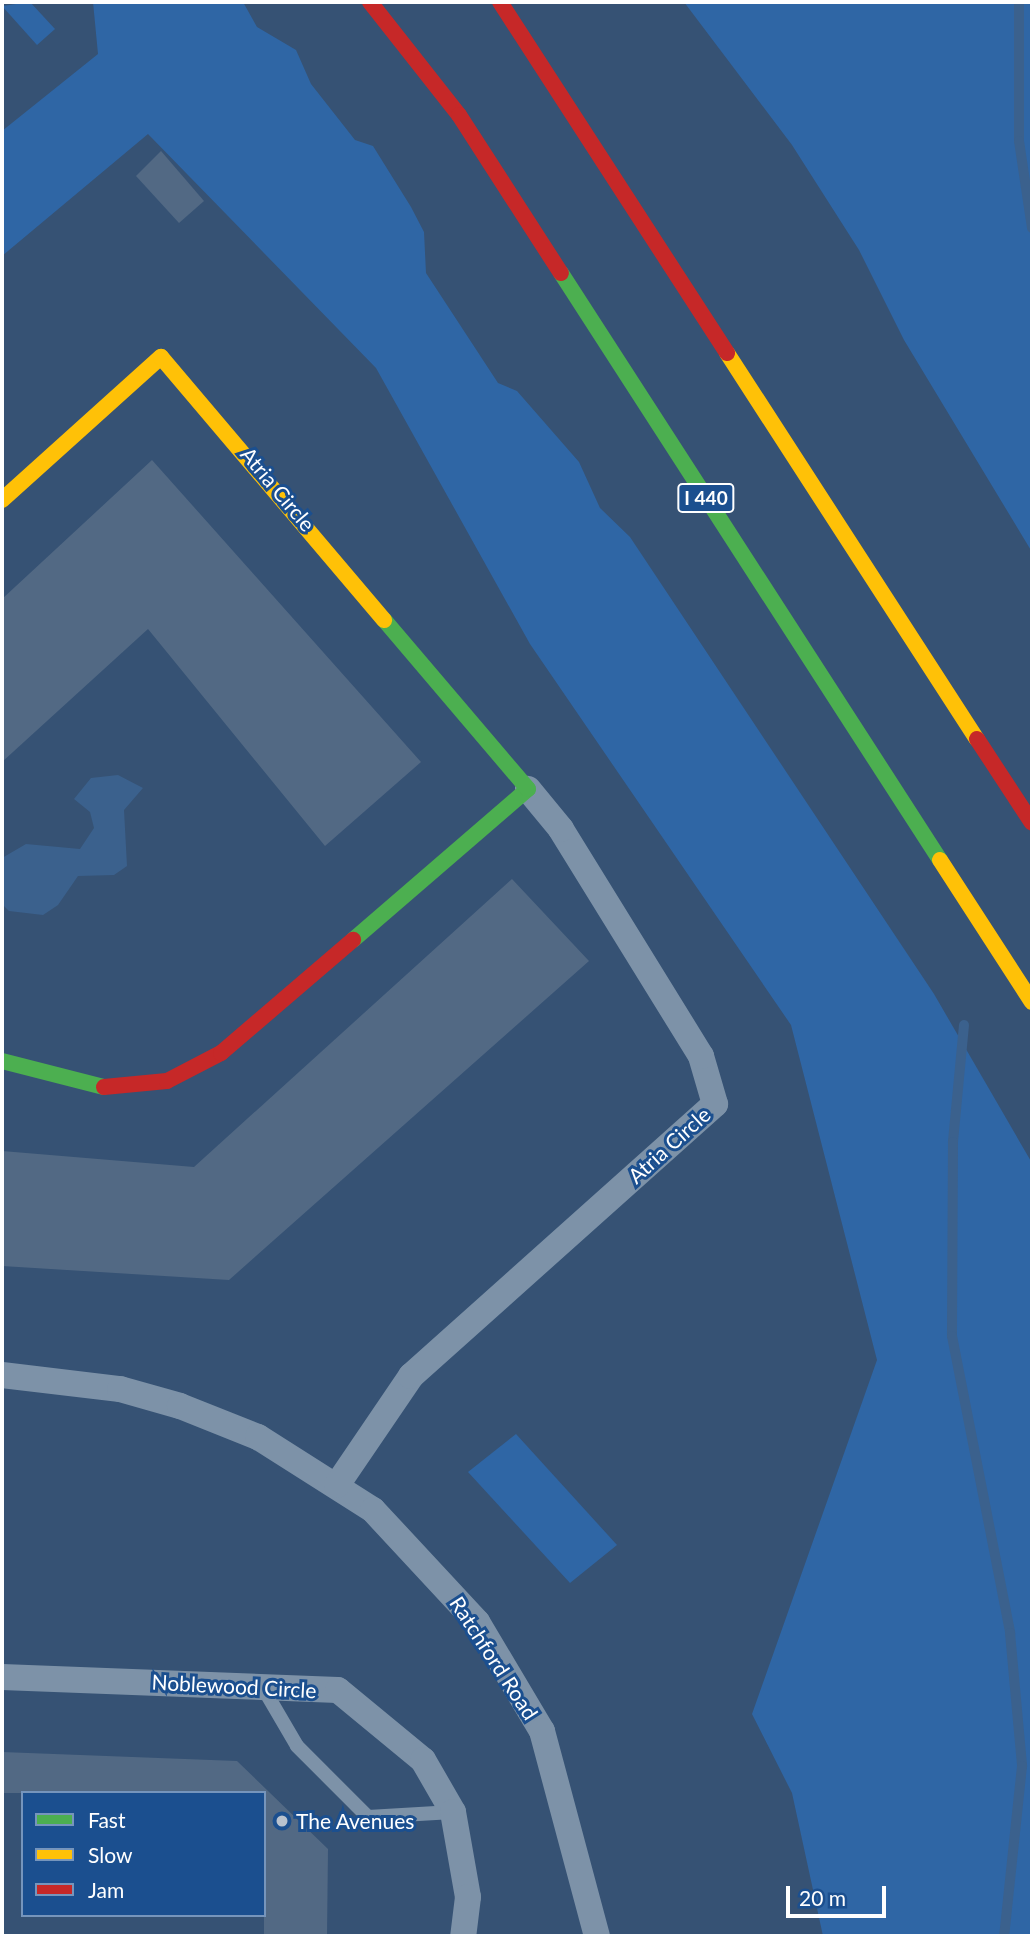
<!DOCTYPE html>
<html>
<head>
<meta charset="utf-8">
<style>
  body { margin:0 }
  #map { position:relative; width:1034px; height:1938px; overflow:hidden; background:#365274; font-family:Lato,sans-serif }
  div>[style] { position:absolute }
  .green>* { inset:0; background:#2f66a5 }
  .water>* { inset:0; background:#3b618d }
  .stream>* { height:10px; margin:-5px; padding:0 5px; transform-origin:5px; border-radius:5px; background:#3b618d }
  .building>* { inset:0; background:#526984 }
  .lane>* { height:14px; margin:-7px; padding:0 7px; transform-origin:7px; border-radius:7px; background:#7d92a8 }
  .street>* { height:26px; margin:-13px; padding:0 13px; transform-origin:13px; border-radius:13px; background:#7d92a8 }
  .fast>* { height:16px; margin:-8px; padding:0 8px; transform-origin:8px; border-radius:8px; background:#4caf50 }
  .slow>* { height:16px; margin:-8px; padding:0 8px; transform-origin:8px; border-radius:8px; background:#ffc107 }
  .jam>* { height:16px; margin:-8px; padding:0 8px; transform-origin:8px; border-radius:8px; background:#c62828 }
  .dots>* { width:19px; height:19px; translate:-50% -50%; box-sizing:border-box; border:4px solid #1b4f8f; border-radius:50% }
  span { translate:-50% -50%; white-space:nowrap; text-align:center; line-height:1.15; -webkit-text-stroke:6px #1b4f8f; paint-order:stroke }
  .shield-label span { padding:2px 5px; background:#1b4f8f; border:2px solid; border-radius:5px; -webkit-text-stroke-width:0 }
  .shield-label { font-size:19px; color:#fff; font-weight:700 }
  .street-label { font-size:21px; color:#fff }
  .poi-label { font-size:21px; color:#fff }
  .left { translate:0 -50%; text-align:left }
  .frame { position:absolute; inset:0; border:4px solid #fff; pointer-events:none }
  .legend { position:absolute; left:21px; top:1791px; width:245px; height:126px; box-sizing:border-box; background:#1b4f8f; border:2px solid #7695bc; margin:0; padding:9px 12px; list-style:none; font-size:21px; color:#fff }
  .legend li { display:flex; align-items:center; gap:14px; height:35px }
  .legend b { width:35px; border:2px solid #7695bc }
  .scale { position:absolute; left:786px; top:1886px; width:100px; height:32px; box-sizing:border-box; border:4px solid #fff; border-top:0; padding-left:9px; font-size:21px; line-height:24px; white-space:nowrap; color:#fff; -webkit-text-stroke:5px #1b4f8f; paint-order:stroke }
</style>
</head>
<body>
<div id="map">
  <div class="green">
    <div style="clip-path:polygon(30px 2px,55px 29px,37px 45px,2px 6px)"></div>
    <div style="clip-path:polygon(93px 2px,243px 2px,257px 27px,296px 50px,311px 84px,355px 140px,373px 146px,411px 207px,424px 232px,426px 273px,498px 383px,517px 391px,579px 462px,600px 508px,630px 537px,934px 994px,1032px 1163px,1032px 1936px,823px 1936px,792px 1793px,752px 1714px,877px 1360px,791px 1025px,530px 644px,376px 368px,148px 134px,2px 256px,2px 131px,98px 54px)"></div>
    <div style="clip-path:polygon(684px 2px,1032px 2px,1032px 552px,904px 340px,859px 250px,792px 145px)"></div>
    <div style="clip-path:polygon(516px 1434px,617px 1545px,570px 1583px,468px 1472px)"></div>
  </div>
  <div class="water">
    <div style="clip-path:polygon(118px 775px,143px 788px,124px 810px,127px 866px,114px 875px,78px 876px,58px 905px,43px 915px,9px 911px,2px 904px,2px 858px,26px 844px,80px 849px,94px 828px,90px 812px,74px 799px,91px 778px)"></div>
  </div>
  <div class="stream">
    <div style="left:1019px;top:2px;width:139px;rotate:90deg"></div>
    <div style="left:1019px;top:141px;width:88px;rotate:81.5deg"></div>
    <div style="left:964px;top:1025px;width:118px;rotate:95.4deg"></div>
    <div style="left:953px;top:1142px;width:194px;rotate:90.3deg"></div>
    <div style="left:952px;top:1336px;width:303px;rotate:78.9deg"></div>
    <div style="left:1010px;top:1633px;width:134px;rotate:84.8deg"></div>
    <div style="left:1022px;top:1766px;width:171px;rotate:96deg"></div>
  </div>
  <div class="building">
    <div style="clip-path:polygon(161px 151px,204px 201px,179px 223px,136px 176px)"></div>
    <div style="clip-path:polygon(152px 460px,421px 762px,325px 846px,148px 629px,2px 762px,2px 599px)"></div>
    <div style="clip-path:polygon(512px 879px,589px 961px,229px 1280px,2px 1266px,2px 1151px,194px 1167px)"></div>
    <div style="clip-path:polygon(2px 1752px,237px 1761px,328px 1849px,327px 1936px,264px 1936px,264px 1793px,2px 1793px)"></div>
  </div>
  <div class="lane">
    <div style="left:262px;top:1686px;width:69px;rotate:59.7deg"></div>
    <div style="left:297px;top:1746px;width:100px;rotate:45deg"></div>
    <div style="left:368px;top:1817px;width:85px;rotate:-3.4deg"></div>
  </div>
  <div class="street">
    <div style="left:2px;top:1375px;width:119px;rotate:6.8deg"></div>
    <div style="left:120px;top:1389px;width:62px;rotate:15.8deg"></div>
    <div style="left:180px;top:1406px;width:84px;rotate:21.7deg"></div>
    <div style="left:258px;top:1437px;width:136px;rotate:32.4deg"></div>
    <div style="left:373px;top:1510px;width:153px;rotate:47.1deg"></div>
    <div style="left:477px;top:1622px;width:127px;rotate:59.2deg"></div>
    <div style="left:542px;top:1731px;width:212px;rotate:75deg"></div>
    <div style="left:337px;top:1485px;width:132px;rotate:-55.8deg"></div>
    <div style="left:411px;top:1376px;width:408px;rotate:-41.8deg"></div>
    <div style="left:715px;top:1104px;width:50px;rotate:-106.3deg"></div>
    <div style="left:701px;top:1056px;width:267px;rotate:-121.7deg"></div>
    <div style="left:561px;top:829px;width:52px;rotate:-129.5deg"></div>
    <div style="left:2px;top:1677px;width:336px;rotate:2.2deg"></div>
    <div style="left:338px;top:1690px;width:110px;rotate:39.5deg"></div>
    <div style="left:423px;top:1760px;width:60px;rotate:60deg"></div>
    <div style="left:453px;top:1812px;width:86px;rotate:80deg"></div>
    <div style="left:468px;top:1897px;width:39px;rotate:97deg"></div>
  </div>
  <div class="fast">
    <div style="left:561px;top:273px;width:699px;rotate:57.15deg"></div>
    <div style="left:353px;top:940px;width:231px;rotate:-40.8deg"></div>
    <div style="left:528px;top:789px;width:222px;rotate:-130.4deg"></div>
    <div style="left:2px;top:1061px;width:105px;rotate:14.3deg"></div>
  </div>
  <div class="slow">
    <div style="left:727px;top:353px;width:460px;rotate:57.1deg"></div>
    <div style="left:2px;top:500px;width:214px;rotate:-42deg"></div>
    <div style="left:161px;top:357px;width:345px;rotate:49.7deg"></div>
    <div style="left:940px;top:860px;width:169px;rotate:57.1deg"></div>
  </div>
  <div class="jam">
    <div style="left:370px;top:2px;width:144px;rotate:51.8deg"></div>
    <div style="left:459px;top:115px;width:188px;rotate:57.2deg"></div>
    <div style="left:500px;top:2px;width:418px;rotate:57.1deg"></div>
    <div style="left:977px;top:739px;width:100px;rotate:56.8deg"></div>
    <div style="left:104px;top:1087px;width:63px;rotate:-5.4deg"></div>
    <div style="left:167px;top:1081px;width:61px;rotate:-27.4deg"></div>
    <div style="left:221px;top:1053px;width:174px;rotate:-40.6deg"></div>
  </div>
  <div class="dots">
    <div style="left:282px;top:1821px;background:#b9c2ce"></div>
  </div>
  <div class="shield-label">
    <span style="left:706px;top:498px">I 440</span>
  </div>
  <div class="street-label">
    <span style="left:278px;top:489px;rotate:50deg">Atria Circle</span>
    <span style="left:669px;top:1145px;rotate:-42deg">Atria Circle</span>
    <span style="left:494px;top:1658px;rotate:57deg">Ratchford Road</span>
    <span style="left:234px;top:1686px;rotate:3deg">Noblewood Circle</span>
  </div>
  <div class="poi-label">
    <span class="left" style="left:296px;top:1821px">The Avenues</span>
  </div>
  <div class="frame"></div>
  <ul class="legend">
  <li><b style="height:9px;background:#4caf50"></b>Fast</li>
  <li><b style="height:9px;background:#ffc107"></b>Slow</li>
  <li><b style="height:9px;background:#c62828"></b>Jam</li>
  </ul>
  <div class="scale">20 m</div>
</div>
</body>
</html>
